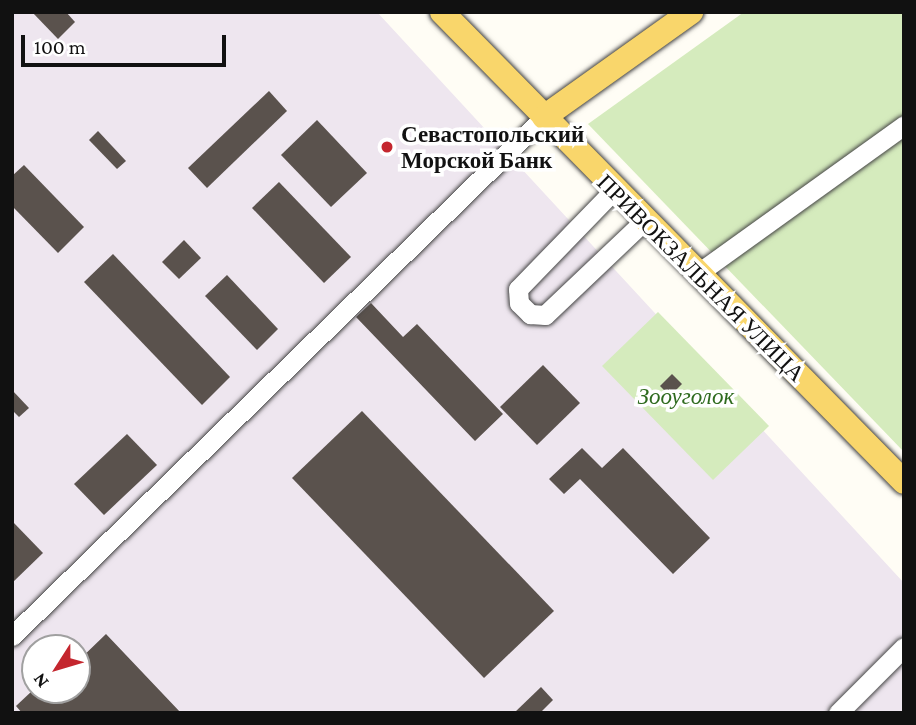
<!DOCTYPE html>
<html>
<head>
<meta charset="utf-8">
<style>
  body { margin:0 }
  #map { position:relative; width:916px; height:725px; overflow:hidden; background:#fffdf5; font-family:"Crimson Pro",serif }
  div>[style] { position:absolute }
  .industrial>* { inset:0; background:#eee6ef }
  .green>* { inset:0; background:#d5ebbd }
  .building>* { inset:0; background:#5a524d }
  .roads { filter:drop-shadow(0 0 2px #444) drop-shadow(0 0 2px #444) }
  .minor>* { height:19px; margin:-9.5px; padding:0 9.5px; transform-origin:9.5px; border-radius:9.5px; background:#fff }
  .major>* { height:24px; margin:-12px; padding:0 12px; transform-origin:12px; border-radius:12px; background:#f9d66b }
  .dots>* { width:19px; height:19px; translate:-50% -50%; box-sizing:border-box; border:4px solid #fff; border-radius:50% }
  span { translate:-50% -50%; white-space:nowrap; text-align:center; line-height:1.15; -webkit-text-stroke:7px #fff; paint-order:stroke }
  .poi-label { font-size:23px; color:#111; font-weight:700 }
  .left { translate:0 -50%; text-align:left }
  .street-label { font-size:23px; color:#111 }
  .park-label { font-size:23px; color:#2f6b1f; font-style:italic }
  .frame { position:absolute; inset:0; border:14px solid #111; pointer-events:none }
  .north { position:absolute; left:21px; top:634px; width:70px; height:70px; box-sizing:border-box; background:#fff; border:2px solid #a0a0a0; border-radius:50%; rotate:233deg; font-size:19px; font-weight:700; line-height:28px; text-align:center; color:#111 }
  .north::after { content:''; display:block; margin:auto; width:24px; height:32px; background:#c4262e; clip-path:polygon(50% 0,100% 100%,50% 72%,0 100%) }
  .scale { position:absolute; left:21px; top:35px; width:205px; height:32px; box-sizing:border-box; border:4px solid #111; border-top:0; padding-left:9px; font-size:21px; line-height:24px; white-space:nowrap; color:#111; -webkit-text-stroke:5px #fff; paint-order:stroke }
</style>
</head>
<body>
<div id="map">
  <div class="industrial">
    <div style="clip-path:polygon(evenodd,12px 12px,377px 12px,904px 583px,904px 713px,12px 713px,12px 12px,35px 648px,77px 648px,77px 690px,35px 690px,35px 648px)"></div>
  </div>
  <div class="green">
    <div style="clip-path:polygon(744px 12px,904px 12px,904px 452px,588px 124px)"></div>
    <div style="clip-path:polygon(658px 312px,769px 426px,713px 480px,602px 366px)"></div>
  </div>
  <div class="building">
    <div style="clip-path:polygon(32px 12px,66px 12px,75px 22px,58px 39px)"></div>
    <div style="clip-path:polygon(269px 91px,287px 111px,207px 188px,188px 168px)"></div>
    <div style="clip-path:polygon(317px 120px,367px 173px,331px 207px,281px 155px)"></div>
    <div style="clip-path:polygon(98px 131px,126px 161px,117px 169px,89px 140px)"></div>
    <div style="clip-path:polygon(24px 165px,84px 227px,58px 253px,12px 206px,12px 176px)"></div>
    <div style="clip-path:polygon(279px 182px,351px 257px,324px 283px,252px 208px)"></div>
    <div style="clip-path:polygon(184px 240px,201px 258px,179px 279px,162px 262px)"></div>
    <div style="clip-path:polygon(113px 254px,230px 377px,202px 405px,84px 282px)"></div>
    <div style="clip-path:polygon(227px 275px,278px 329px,257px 350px,205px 296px)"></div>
    <div style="clip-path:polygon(371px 303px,403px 337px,417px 324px,503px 414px,475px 441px,356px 317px)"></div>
    <div style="clip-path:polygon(543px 365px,580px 403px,537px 445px,500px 407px)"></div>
    <div style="clip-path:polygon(672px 374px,682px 384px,670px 396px,660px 386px)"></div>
    <div style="clip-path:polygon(12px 390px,29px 408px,19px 417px,12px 410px)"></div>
    <div style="clip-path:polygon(362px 411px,554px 611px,484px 678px,292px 478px)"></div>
    <div style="clip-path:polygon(127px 434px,157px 465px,104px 515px,74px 484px)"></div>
    <div style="clip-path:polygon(582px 448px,602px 468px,623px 448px,710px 538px,673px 574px,580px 479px,564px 494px,549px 479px)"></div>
    <div style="clip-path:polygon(12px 521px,43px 553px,12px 583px)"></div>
    <div style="clip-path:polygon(106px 634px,181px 713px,22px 713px,16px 706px,33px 690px,77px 690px,77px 662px)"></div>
    <div style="clip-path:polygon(541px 687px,553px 700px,540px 713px,514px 713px)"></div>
  </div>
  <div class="roads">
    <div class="minor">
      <div style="left:614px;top:190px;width:138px;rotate:134.1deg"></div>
      <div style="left:518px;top:289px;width:14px;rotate:86deg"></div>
      <div style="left:519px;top:303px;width:16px;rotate:45deg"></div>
      <div style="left:530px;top:314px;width:15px;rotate:4deg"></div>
      <div style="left:545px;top:315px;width:137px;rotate:-43.5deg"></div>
      <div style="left:697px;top:274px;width:255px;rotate:-35.7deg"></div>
      <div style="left:12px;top:636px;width:743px;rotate:-44.29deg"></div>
      <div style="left:838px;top:713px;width:93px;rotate:-45deg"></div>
    </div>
    <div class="major">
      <div style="left:442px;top:12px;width:659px;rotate:45.49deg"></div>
      <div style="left:544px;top:117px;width:181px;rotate:-35.5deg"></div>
    </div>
  </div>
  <div class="dots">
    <div style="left:387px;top:147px;background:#c4262e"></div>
  </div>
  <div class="poi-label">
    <span class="left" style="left:401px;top:147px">Севастопольский<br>Морской Банк</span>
  </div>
  <div class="street-label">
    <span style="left:701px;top:278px;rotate:45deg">ПРИВОКЗАЛЬНАЯ УЛИЦА</span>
  </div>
  <div class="park-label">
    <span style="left:686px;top:396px">Зооуголок</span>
  </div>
  <div class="frame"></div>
  <div class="north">N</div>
  <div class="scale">100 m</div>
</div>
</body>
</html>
